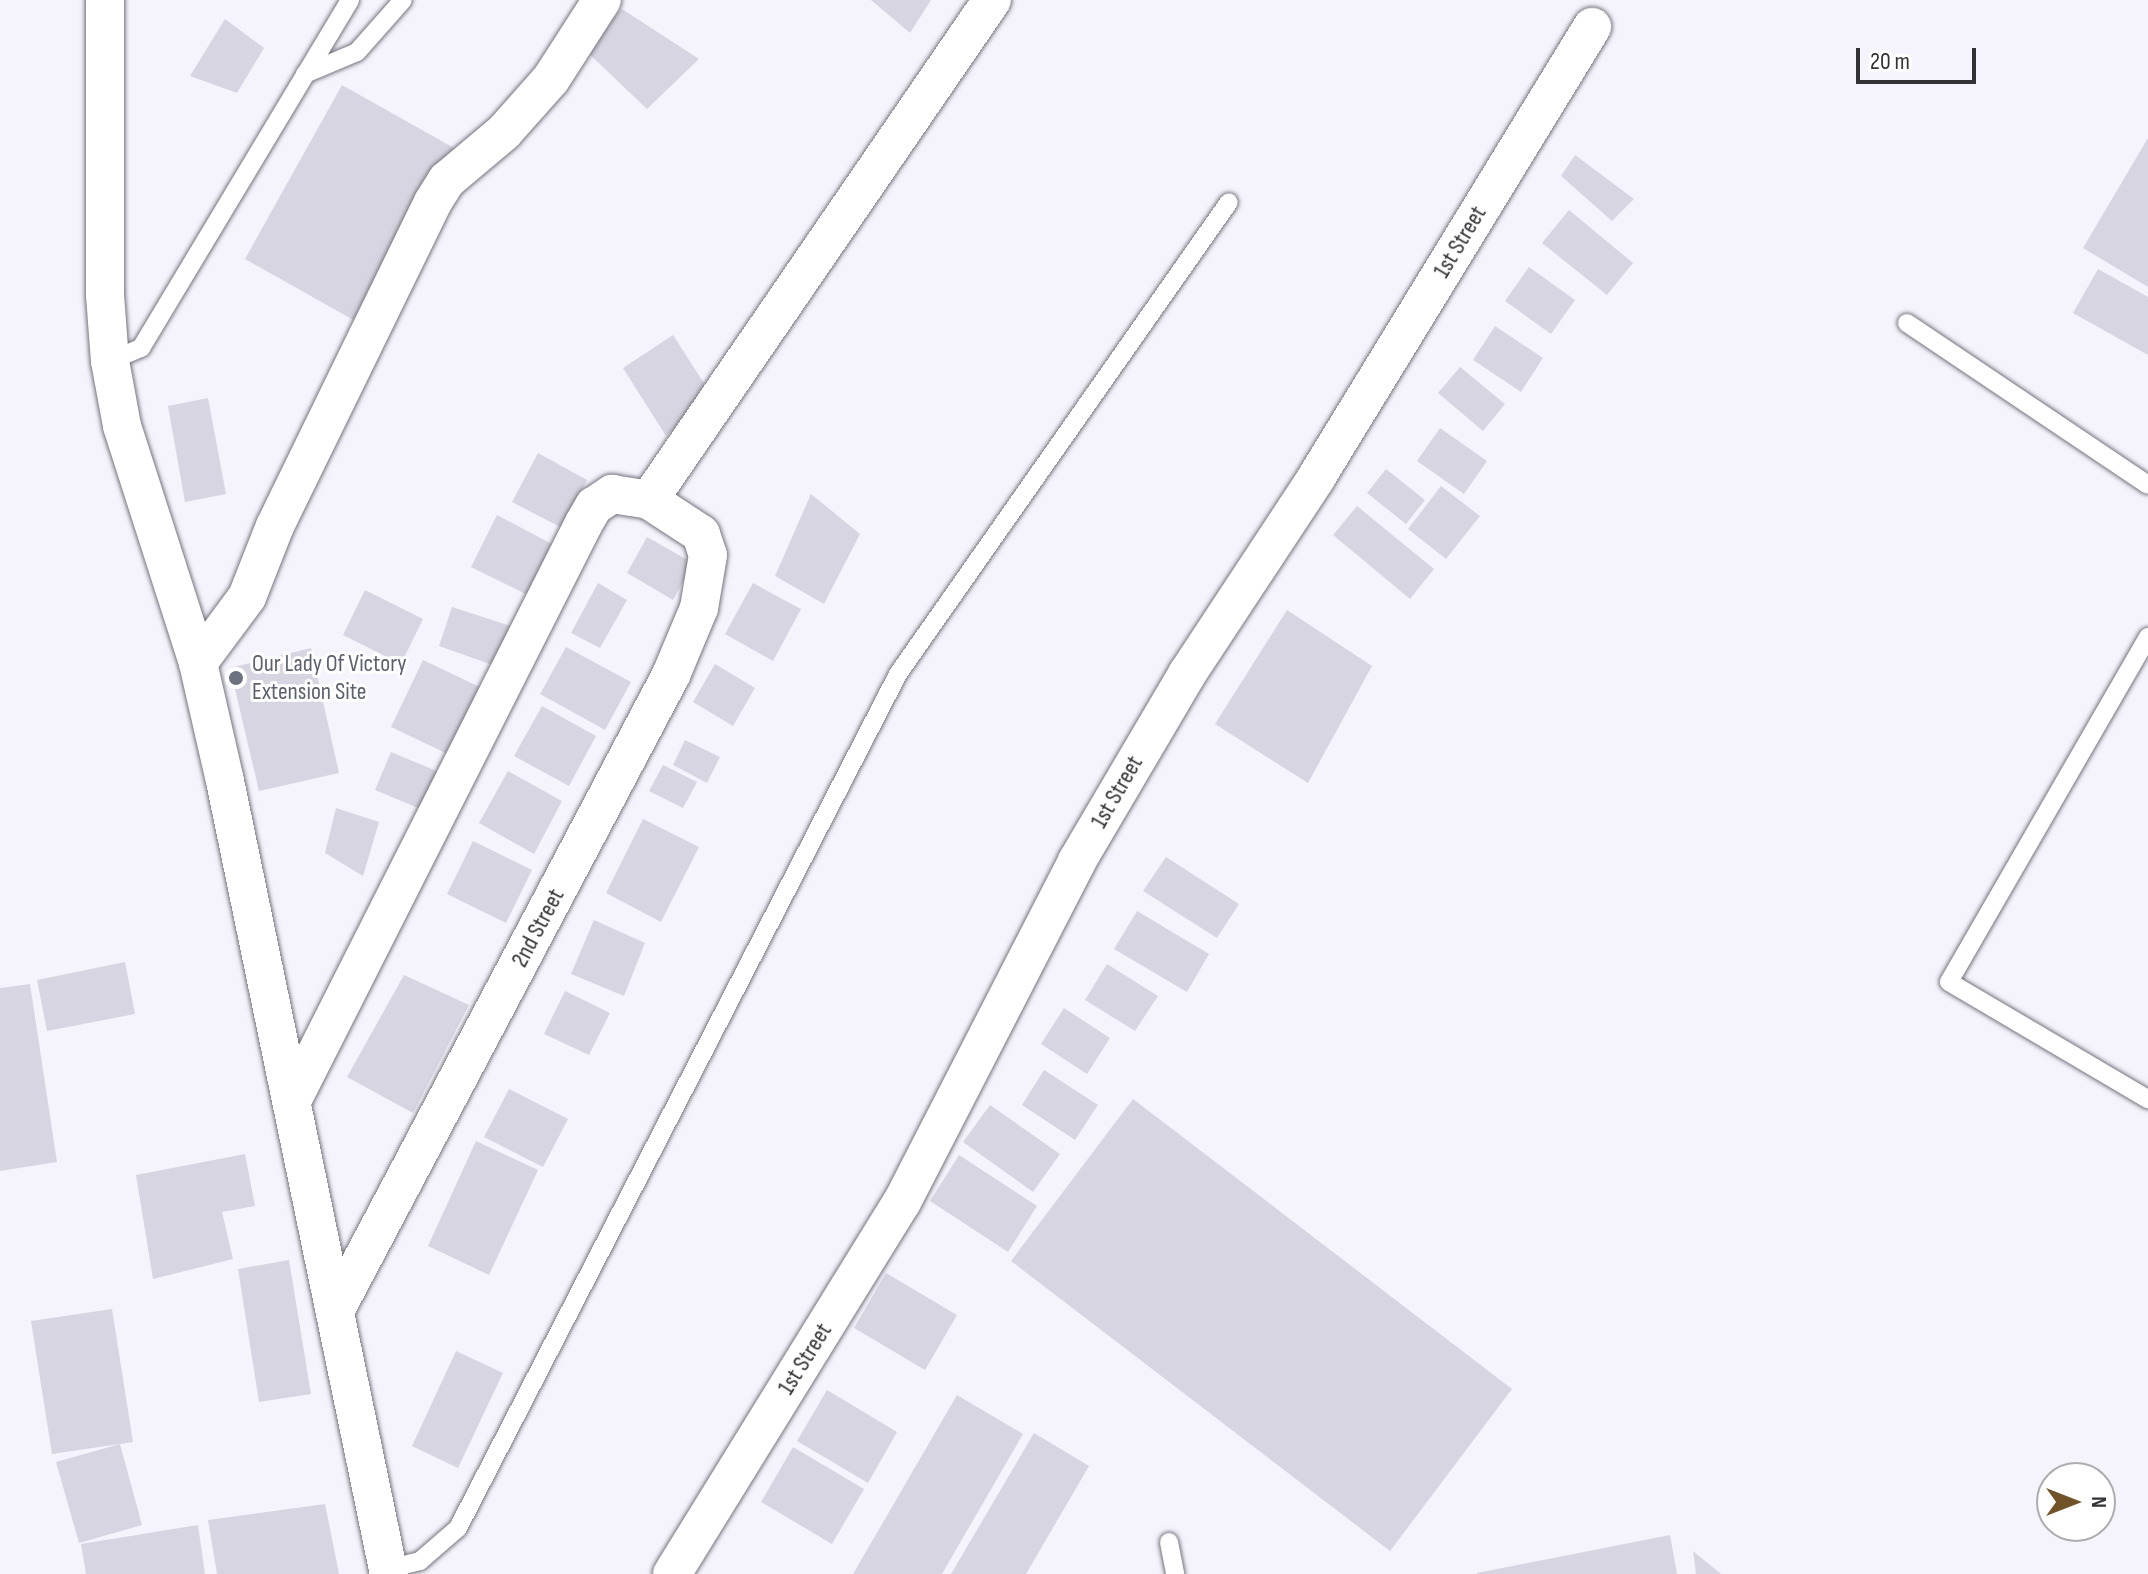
<!DOCTYPE html>
<html>
<head>
<meta charset="utf-8">
<style>
  body { margin:0 }
  #map { position:relative; width:2148px; height:1574px; overflow:hidden; background:#f5f4fd; font-family:"Sofia Sans Condensed",sans-serif }
  div>[style] { position:absolute }
  .building>* { inset:0; background:#d7d5e1 }
  .roads { filter:drop-shadow(0 0 2px #75747e) drop-shadow(0 0 2px #75747e) }
  .service>* { height:18px; margin:-9px; padding:0 9px; transform-origin:9px; border-radius:9px; background:#fff }
  .minor>* { height:38px; margin:-19px; padding:0 19px; transform-origin:19px; border-radius:19px; background:#fff }
  .dots>* { width:22px; height:22px; translate:-50% -50%; box-sizing:border-box; border:4px solid #fff; border-radius:50% }
  span { translate:-50% -50%; white-space:nowrap; text-align:center; line-height:1.15; -webkit-text-stroke:6px #fff; paint-order:stroke }
  .street-label { font-size:24px; color:#333337 }
  .worship-label { font-size:24px; color:#5b616d }
  .left { translate:0 -50%; text-align:left }
  .north { position:absolute; left:2036px; top:1462px; width:80px; height:80px; box-sizing:border-box; background:#fff; border:2px solid #adadaf; border-radius:50%; rotate:90deg; font-size:22px; font-weight:700; line-height:32px; text-align:center; color:#333337 }
  .north::after { content:''; display:block; margin:auto; width:28px; height:36px; background:#725228; clip-path:polygon(50% 0,100% 100%,50% 72%,0 100%) }
  .scale { position:absolute; left:1856px; top:48px; width:120px; height:36px; box-sizing:border-box; border:4px solid #333337; border-top:0; padding-left:10px; font-size:24px; line-height:28px; white-space:nowrap; color:#333337; -webkit-text-stroke:6px #fff; paint-order:stroke }
</style>
</head>
<body>
<div id="map">
  <div class="building">
    <div style="clip-path:polygon(871px 0,931px 0,910px 33px)"></div>
    <div style="clip-path:polygon(622px 9px,699px 59px,647px 109px,584px 49px)"></div>
    <div style="clip-path:polygon(225px 19px,264px 48px,237px 93px,190px 76px)"></div>
    <div style="clip-path:polygon(342px 85px,454px 148px,357px 322px,245px 259px)"></div>
    <div style="clip-path:polygon(2148px 138px,2148px 287px,2083px 248px)"></div>
    <div style="clip-path:polygon(1575px 155px,1634px 199px,1612px 221px,1561px 176px)"></div>
    <div style="clip-path:polygon(1569px 210px,1633px 263px,1607px 295px,1542px 243px)"></div>
    <div style="clip-path:polygon(1529px 267px,1575px 300px,1551px 334px,1505px 301px)"></div>
    <div style="clip-path:polygon(2098px 269px,2148px 297px,2148px 355px,2073px 313px)"></div>
    <div style="clip-path:polygon(1495px 326px,1543px 358px,1521px 392px,1473px 360px)"></div>
    <div style="clip-path:polygon(673px 335px,711px 394px,666px 436px,623px 368px)"></div>
    <div style="clip-path:polygon(1460px 367px,1505px 404px,1483px 431px,1438px 393px)"></div>
    <div style="clip-path:polygon(208px 398px,226px 494px,185px 502px,168px 406px)"></div>
    <div style="clip-path:polygon(1440px 428px,1487px 461px,1464px 494px,1417px 461px)"></div>
    <div style="clip-path:polygon(538px 453px,587px 480px,562px 528px,512px 502px)"></div>
    <div style="clip-path:polygon(1386px 469px,1425px 500px,1406px 524px,1367px 493px)"></div>
    <div style="clip-path:polygon(1441px 486px,1480px 516px,1446px 559px,1408px 529px)"></div>
    <div style="clip-path:polygon(811px 494px,860px 534px,824px 604px,775px 576px)"></div>
    <div style="clip-path:polygon(1357px 506px,1434px 569px,1410px 599px,1333px 535px)"></div>
    <div style="clip-path:polygon(497px 515px,565px 551px,540px 601px,471px 567px)"></div>
    <div style="clip-path:polygon(647px 537px,693px 563px,673px 600px,627px 573px)"></div>
    <div style="clip-path:polygon(598px 583px,627px 600px,600px 648px,571px 633px)"></div>
    <div style="clip-path:polygon(753px 583px,801px 609px,773px 661px,725px 634px)"></div>
    <div style="clip-path:polygon(365px 590px,423px 619px,401px 664px,343px 635px)"></div>
    <div style="clip-path:polygon(452px 607px,514px 627px,501px 668px,439px 646px)"></div>
    <div style="clip-path:polygon(1287px 610px,1372px 666px,1308px 783px,1215px 724px)"></div>
    <div style="clip-path:polygon(566px 647px,631px 682px,605px 730px,540px 694px)"></div>
    <div style="clip-path:polygon(311px 648px,339px 773px,259px 791px,230px 668px)"></div>
    <div style="clip-path:polygon(423px 660px,486px 690px,454px 757px,391px 727px)"></div>
    <div style="clip-path:polygon(715px 664px,755px 688px,733px 726px,693px 702px)"></div>
    <div style="clip-path:polygon(542px 706px,596px 736px,569px 786px,514px 756px)"></div>
    <div style="clip-path:polygon(685px 740px,720px 757px,707px 783px,673px 765px)"></div>
    <div style="clip-path:polygon(391px 752px,446px 775px,430px 813px,375px 790px)"></div>
    <div style="clip-path:polygon(663px 765px,697px 782px,683px 808px,649px 791px)"></div>
    <div style="clip-path:polygon(508px 771px,562px 801px,534px 854px,479px 823px)"></div>
    <div style="clip-path:polygon(336px 808px,379px 822px,363px 876px,325px 853px)"></div>
    <div style="clip-path:polygon(643px 819px,699px 847px,661px 922px,606px 893px)"></div>
    <div style="clip-path:polygon(473px 841px,532px 870px,506px 923px,447px 894px)"></div>
    <div style="clip-path:polygon(1166px 857px,1239px 904px,1217px 938px,1143px 891px)"></div>
    <div style="clip-path:polygon(1137px 911px,1209px 954px,1187px 992px,1114px 949px)"></div>
    <div style="clip-path:polygon(594px 920px,645px 943px,624px 996px,571px 974px)"></div>
    <div style="clip-path:polygon(125px 962px,135px 1014px,47px 1031px,37px 980px)"></div>
    <div style="clip-path:polygon(1107px 964px,1158px 996px,1135px 1031px,1085px 1000px)"></div>
    <div style="clip-path:polygon(404px 975px,469px 1005px,413px 1113px,347px 1077px)"></div>
    <div style="clip-path:polygon(30px 984px,57px 1162px,0 1171px,0 988px)"></div>
    <div style="clip-path:polygon(565px 991px,610px 1013px,589px 1055px,544px 1034px)"></div>
    <div style="clip-path:polygon(1064px 1008px,1110px 1038px,1087px 1074px,1041px 1044px)"></div>
    <div style="clip-path:polygon(1044px 1070px,1098px 1105px,1075px 1140px,1022px 1105px)"></div>
    <div style="clip-path:polygon(509px 1089px,568px 1119px,543px 1167px,484px 1137px)"></div>
    <div style="clip-path:polygon(1133px 1099px,1512px 1389px,1390px 1551px,1011px 1261px)"></div>
    <div style="clip-path:polygon(990px 1105px,1060px 1154px,1033px 1192px,963px 1142px)"></div>
    <div style="clip-path:polygon(476px 1141px,538px 1170px,489px 1275px,428px 1246px)"></div>
    <div style="clip-path:polygon(245px 1154px,255px 1206px,222px 1212px,233px 1259px,153px 1279px,136px 1175px)"></div>
    <div style="clip-path:polygon(959px 1155px,1037px 1206px,1008px 1252px,930px 1201px)"></div>
    <div style="clip-path:polygon(289px 1260px,311px 1394px,259px 1402px,238px 1269px)"></div>
    <div style="clip-path:polygon(886px 1273px,957px 1315px,925px 1370px,854px 1328px)"></div>
    <div style="clip-path:polygon(112px 1309px,133px 1442px,52px 1454px,31px 1321px)"></div>
    <div style="clip-path:polygon(456px 1351px,503px 1373px,458px 1468px,412px 1446px)"></div>
    <div style="clip-path:polygon(827px 1390px,897px 1432px,868px 1483px,797px 1441px)"></div>
    <div style="clip-path:polygon(957px 1395px,1023px 1434px,942px 1574px,853px 1574px)"></div>
    <div style="clip-path:polygon(1034px 1433px,1089px 1466px,1026px 1574px,951px 1574px)"></div>
    <div style="clip-path:polygon(120px 1444px,142px 1525px,79px 1543px,56px 1462px)"></div>
    <div style="clip-path:polygon(793px 1447px,864px 1489px,832px 1544px,761px 1502px)"></div>
    <div style="clip-path:polygon(325px 1504px,339px 1574px,217px 1574px,208px 1520px)"></div>
    <div style="clip-path:polygon(198px 1525px,205px 1574px,86px 1574px,81px 1544px)"></div>
    <div style="clip-path:polygon(1670px 1535px,1677px 1574px,1477px 1574px,1477px 1573px)"></div>
    <div style="clip-path:polygon(1693px 1551px,1721px 1574px,1696px 1574px)"></div>
  </div>
  <div class="roads">
    <div class="service">
      <div style="left:305px;top:74px;width:56px;rotate:-22.9deg"></div>
      <div style="left:357px;top:52px;width:69px;rotate:-48.5deg"></div>
      <div style="left:1907px;top:323px;width:290px;rotate:33.9deg"></div>
      <div style="left:110px;top:361px;width:34px;rotate:-23deg"></div>
      <div style="left:141px;top:348px;width:406px;rotate:-59deg"></div>
      <div style="left:2148px;top:637px;width:398px;rotate:120deg"></div>
      <div style="left:1949px;top:982px;width:231px;rotate:30.5deg"></div>
      <div style="left:1169px;top:1542px;width:33px;rotate:79deg"></div>
      <div style="left:388px;top:1569px;width:33px;rotate:-14deg"></div>
      <div style="left:420px;top:1561px;width:50px;rotate:-41deg"></div>
      <div style="left:458px;top:1528px;width:961px;rotate:-62.74deg"></div>
      <div style="left:898px;top:674px;width:576px;rotate:-54.96deg"></div>
    </div>
    <div class="minor">
      <div style="left:105px;top:0;width:295px;rotate:90deg"></div>
      <div style="left:105px;top:295px;width:66px;rotate:85.7deg"></div>
      <div style="left:110px;top:361px;width:66px;rotate:79.5deg"></div>
      <div style="left:122px;top:426px;width:249px;rotate:72.2deg"></div>
      <div style="left:198px;top:663px;width:121px;rotate:77.1deg"></div>
      <div style="left:225px;top:781px;width:810px;rotate:78.32deg"></div>
      <div style="left:649px;top:500px;width:606px;rotate:-55.55deg"></div>
      <div style="left:198px;top:663px;width:82px;rotate:-53.4deg"></div>
      <div style="left:247px;top:597px;width:76px;rotate:-68.5deg"></div>
      <div style="left:275px;top:526px;width:360px;rotate:-64deg"></div>
      <div style="left:433px;top:202px;width:26px;rotate:-58deg"></div>
      <div style="left:447px;top:180px;width:75px;rotate:-40.1deg"></div>
      <div style="left:504px;top:132px;width:71px;rotate:-48.4deg"></div>
      <div style="left:551px;top:79px;width:94px;rotate:-57.2deg"></div>
      <div style="left:294px;top:1097px;width:643px;rotate:-63.2deg"></div>
      <div style="left:584px;top:523px;width:20px;rotate:-60deg"></div>
      <div style="left:594px;top:506px;width:22px;rotate:-34deg"></div>
      <div style="left:612px;top:494px;width:37px;rotate:9deg"></div>
      <div style="left:649px;top:500px;width:62px;rotate:33.2deg"></div>
      <div style="left:701px;top:534px;width:22px;rotate:72deg"></div>
      <div style="left:708px;top:555px;width:54px;rotate:99.6deg"></div>
      <div style="left:699px;top:608px;width:73px;rotate:112.7deg"></div>
      <div style="left:671px;top:675px;width:719px;rotate:117.85deg"></div>
      <div style="left:672px;top:1574px;width:437px;rotate:-58.3deg"></div>
      <div style="left:902px;top:1202px;width:383px;rotate:-62.8deg"></div>
      <div style="left:1077px;top:861px;width:217px;rotate:-59.5deg"></div>
      <div style="left:1187px;top:674px;width:235px;rotate:-56.6deg"></div>
      <div style="left:1316px;top:478px;width:529px;rotate:-58.53deg"></div>
    </div>
  </div>
  <div class="dots">
    <div style="left:236px;top:678px;background:#6b7280"></div>
  </div>
  <div class="street-label">
    <span style="left:1460px;top:242px;rotate:-59deg">1st Street</span>
    <span style="left:1117px;top:792px;rotate:-60deg">1st Street</span>
    <span style="left:538px;top:928px;rotate:-62deg">2nd Street</span>
    <span style="left:805px;top:1359px;rotate:-58deg">1st Street</span>
  </div>
  <div class="worship-label">
    <span class="left" style="left:252px;top:678px">Our Lady Of Victory<br>Extension Site</span>
  </div>
  <div class="north">N</div>
  <div class="scale">20 m</div>
</div>
</body>
</html>
